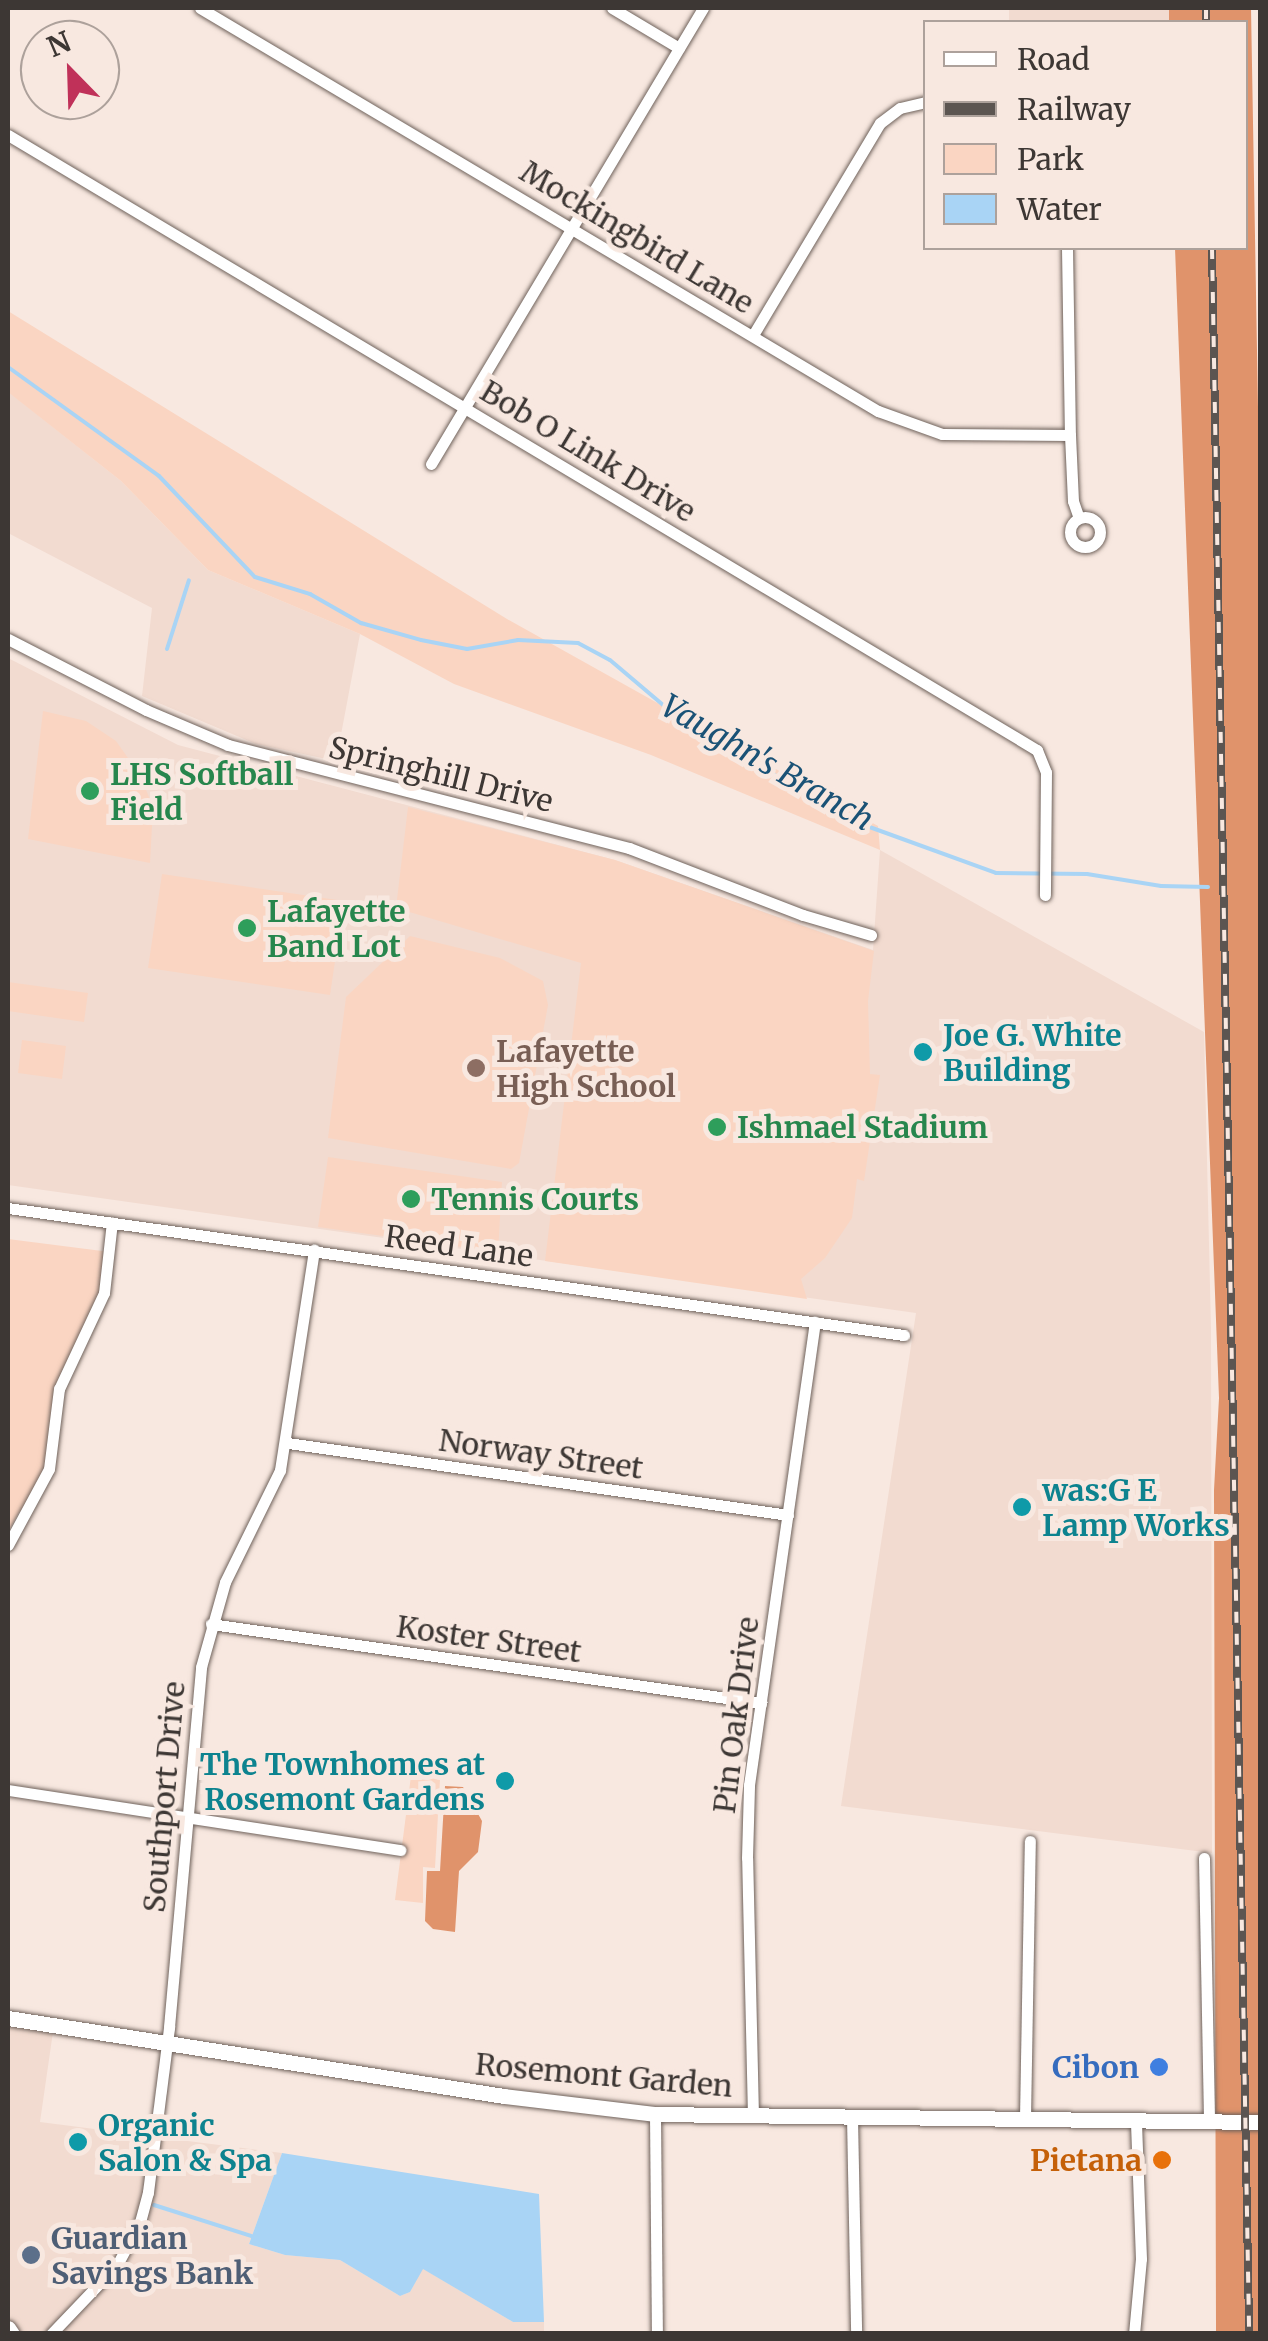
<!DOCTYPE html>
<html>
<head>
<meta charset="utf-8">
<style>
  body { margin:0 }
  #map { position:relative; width:1268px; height:2341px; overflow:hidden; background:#f8e8e0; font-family:Merriweather,serif }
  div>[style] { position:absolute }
  .built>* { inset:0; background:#f2dbd0 }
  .green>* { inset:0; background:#fad5c2 }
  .forest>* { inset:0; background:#e0936b }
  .water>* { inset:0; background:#a9d4f5 }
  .stream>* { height:4px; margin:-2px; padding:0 2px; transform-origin:2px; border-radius:2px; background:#a9d4f5 }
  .roads { filter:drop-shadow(0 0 2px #6f625b) drop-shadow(0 0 2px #6f625b) }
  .street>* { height:11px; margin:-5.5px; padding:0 5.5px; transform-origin:5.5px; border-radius:5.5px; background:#fff }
  .street>.ring { margin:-5.5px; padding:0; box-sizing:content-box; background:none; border:11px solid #fff; border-radius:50% }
  .secondary>* { height:15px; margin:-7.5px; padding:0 7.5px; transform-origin:7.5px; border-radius:7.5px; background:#fff }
  .rail>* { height:8px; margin-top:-4px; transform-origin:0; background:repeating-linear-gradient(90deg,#f8e8e0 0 11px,#5c5551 0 22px); box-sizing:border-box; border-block:2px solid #5c5551 }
  .dots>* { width:28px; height:28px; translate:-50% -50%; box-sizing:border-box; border:5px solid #f8e8e0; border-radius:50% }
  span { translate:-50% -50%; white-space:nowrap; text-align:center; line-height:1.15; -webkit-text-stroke:10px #f8e8e0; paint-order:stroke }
  .street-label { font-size:30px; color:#3d3734 }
  .leisure-label { font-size:30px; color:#27864d; font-weight:700 }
  .left { translate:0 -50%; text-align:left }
  .culture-label { font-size:30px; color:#0d838f; font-weight:700 }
  .right { translate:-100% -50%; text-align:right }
  .education-label { font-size:30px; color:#785e54; font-weight:700 }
  .shop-label { font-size:30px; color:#366cbe; font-weight:700 }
  .food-label { font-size:30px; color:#c56008; font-weight:700 }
  .service-label { font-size:30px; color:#4e5e75; font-weight:700 }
  .water-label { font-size:32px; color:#1a5276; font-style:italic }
  .frame { position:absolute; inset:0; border:10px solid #3d3734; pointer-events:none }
  .legend { position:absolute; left:923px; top:20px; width:325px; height:230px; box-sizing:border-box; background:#f8e8e0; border:2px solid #ada19b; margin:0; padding:12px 18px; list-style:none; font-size:30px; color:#3d3734 }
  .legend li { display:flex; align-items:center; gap:20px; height:50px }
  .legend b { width:50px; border:2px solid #ada19b }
  .north { position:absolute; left:20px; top:20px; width:100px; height:100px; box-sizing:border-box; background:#f8e8e0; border:2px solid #ada19b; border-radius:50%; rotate:337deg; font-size:28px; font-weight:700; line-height:40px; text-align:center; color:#3d3734 }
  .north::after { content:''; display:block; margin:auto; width:35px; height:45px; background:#c03159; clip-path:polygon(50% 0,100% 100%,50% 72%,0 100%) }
</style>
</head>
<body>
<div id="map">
  <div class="built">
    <div style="clip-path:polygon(1009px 8px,1169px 8px,1169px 22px,1009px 22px)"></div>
    <div style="clip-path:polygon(10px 393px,121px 481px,208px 570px,360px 634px,336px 761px,256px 744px,142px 696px,152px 608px,8px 533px)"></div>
    <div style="clip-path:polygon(8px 658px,178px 745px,615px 860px,873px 950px,880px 850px,1204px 1032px,1211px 1329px,1212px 1853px,841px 1806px,916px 1313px,8px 1185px)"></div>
    <div style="clip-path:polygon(8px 2018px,54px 2025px,40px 2122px,282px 2153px,249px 2244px,285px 2255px,340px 2260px,400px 2296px,410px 2292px,422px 2268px,513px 2322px,544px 2322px,544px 2333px,8px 2333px)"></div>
  </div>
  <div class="green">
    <div style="clip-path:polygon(8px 311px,507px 619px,878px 826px,880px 850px,651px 755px,454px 684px,360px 634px,208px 570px,121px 481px,8px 392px)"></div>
    <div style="clip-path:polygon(43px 711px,86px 721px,116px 741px,140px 775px,153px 807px,150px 863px,28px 839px)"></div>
    <div style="clip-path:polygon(408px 807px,615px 860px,874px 951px,868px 1001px,870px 1074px,880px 1075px,864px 1181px,857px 1179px,852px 1218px,825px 1258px,801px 1279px,807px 1299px,545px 1261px,581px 963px,396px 908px)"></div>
    <div style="clip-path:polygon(162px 874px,344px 901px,330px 995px,148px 968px)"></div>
    <div style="clip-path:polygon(410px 936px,500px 958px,543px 981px,548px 1005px,519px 1163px,511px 1169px,328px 1138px,346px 997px)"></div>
    <div style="clip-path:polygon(8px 982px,88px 993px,84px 1022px,8px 1011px)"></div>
    <div style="clip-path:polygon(22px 1040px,66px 1046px,62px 1079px,18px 1073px)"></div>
    <div style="clip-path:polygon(328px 1157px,502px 1182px,498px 1252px,318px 1227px)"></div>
    <div style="clip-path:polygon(8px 1239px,110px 1252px,109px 1272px,64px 1376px,51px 1461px,28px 1507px,19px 1512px,8px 1532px)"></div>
    <div style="clip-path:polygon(411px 1776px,440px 1779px,435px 1868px,423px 1867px,423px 1903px,395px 1900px)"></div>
  </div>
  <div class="forest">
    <div style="clip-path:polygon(1169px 8px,1251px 8px,1260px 521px,1260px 2334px,1216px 2333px,1214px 1490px,1219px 1398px,1175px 248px,1246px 248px,1246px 22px,1169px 22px)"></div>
    <div style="clip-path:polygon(445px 1786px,463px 1787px,482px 1821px,478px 1852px,459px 1871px,455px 1932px,433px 1929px,425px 1921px,427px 1871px,440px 1871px)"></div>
  </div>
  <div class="water">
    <div style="clip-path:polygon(282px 2153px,539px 2194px,544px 2322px,513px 2322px,423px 2269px,410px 2292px,400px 2296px,340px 2260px,285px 2255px,249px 2244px)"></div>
  </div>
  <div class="stream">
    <div style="left:8px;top:367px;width:186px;rotate:35.8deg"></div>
    <div style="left:159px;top:476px;width:139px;rotate:46.5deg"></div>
    <div style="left:255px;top:577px;width:58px;rotate:17.2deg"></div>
    <div style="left:310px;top:594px;width:59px;rotate:29.6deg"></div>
    <div style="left:361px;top:623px;width:62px;rotate:15.8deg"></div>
    <div style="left:421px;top:640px;width:47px;rotate:11.1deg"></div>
    <div style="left:467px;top:649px;width:52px;rotate:-10deg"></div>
    <div style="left:518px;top:640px;width:60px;rotate:2.9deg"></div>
    <div style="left:578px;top:643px;width:36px;rotate:28deg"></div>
    <div style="left:610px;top:660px;width:94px;rotate:40.3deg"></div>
    <div style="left:682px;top:721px;width:198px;rotate:30.3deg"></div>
    <div style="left:853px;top:821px;width:152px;rotate:20deg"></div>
    <div style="left:996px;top:873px;width:91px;rotate:0.6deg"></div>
    <div style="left:1087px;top:874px;width:75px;rotate:9.2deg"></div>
    <div style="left:1161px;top:886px;width:47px;rotate:1.2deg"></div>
    <div style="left:167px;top:649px;width:72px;rotate:-72.3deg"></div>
    <div style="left:154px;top:2205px;width:105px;rotate:17.7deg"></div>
  </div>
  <div class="roads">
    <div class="street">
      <div style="left:200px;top:8px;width:789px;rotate:30.73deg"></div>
      <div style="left:878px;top:411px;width:68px;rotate:19.8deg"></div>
      <div style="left:942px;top:434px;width:128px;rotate:0.4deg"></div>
      <div style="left:612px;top:8px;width:78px;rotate:30.8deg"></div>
      <div style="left:8px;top:135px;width:1199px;rotate:30.87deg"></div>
      <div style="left:1037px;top:750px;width:24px;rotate:68deg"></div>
      <div style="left:1046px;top:772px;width:123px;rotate:90.5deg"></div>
      <div style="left:1067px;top:248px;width:187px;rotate:89.1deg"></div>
      <div style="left:1070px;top:435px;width:66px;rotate:87.4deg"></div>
      <div style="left:1073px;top:501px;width:18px;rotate:71deg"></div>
      <div style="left:753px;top:335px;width:247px;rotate:-59.1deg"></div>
      <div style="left:880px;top:123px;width:25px;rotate:-37deg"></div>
      <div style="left:900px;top:108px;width:27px;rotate:-13deg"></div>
      <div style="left:431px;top:464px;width:531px;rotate:-59.18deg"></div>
      <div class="ring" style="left:1070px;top:517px;width:19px;height:19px"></div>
      <div style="left:8px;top:639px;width:155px;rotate:27.2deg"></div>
      <div style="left:146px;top:710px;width:89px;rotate:23.1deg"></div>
      <div style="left:228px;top:745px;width:414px;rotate:14.4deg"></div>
      <div style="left:629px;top:848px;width:186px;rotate:21.1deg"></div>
      <div style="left:803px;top:915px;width:71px;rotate:16.4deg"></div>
      <div style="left:8px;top:1208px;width:905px;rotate:8.07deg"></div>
      <div style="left:288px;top:1443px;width:505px;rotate:8.19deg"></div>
      <div style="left:8px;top:1545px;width:86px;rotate:-61.7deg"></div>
      <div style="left:49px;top:1469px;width:81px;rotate:-82.9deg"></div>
      <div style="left:59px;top:1389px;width:106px;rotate:-64.9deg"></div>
      <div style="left:104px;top:1293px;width:71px;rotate:-83.6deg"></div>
      <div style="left:211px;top:1624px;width:556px;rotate:8.17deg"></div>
      <div style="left:8px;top:1790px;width:397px;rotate:8.7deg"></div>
      <div style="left:1204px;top:1858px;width:263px;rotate:88.9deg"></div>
      <div style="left:655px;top:2114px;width:220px;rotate:89.5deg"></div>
      <div style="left:753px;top:2116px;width:258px;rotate:-91.3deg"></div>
      <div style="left:747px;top:1858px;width:73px;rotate:-88.4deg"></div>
      <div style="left:749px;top:1785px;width:468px;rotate:-81.9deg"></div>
      <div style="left:852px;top:2117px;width:217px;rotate:88.9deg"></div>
      <div style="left:1025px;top:2118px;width:277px;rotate:-89deg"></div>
      <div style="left:51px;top:2334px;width:95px;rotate:-46.3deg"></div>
      <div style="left:117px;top:2265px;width:49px;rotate:-61.9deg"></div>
      <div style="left:140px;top:2222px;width:31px;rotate:-75deg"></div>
      <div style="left:148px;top:2192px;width:166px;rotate:-82.7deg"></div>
      <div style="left:169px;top:2027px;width:361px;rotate:-84.9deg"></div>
      <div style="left:201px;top:1667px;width:88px;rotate:-74.2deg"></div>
      <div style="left:225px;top:1582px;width:125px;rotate:-63.8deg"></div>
      <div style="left:280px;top:1470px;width:223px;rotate:-81.2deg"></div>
      <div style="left:1134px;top:2334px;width:75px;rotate:-84.7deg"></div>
      <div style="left:1141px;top:2259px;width:139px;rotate:-92.1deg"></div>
    </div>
    <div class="secondary">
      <div style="left:8px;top:2018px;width:502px;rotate:8.94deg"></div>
      <div style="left:504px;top:2096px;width:152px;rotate:6.8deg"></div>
      <div style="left:655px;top:2114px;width:605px;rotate:0.76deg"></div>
      <div style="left:8px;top:2328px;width:7px;rotate:56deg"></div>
    </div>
  </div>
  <div class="rail">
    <div style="left:1206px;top:8px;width:14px;rotate:90deg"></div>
    <div style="left:1212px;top:248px;width:2086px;rotate:88.98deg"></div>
  </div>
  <div class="dots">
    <div style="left:90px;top:791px;background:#2e9e5b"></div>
    <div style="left:247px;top:928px;background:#2e9e5b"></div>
    <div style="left:923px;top:1052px;background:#0f9aa8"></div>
    <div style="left:476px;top:1068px;background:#8d6e63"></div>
    <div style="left:717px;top:1127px;background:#2e9e5b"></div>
    <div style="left:411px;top:1199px;background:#2e9e5b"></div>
    <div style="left:1022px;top:1507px;background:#0f9aa8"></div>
    <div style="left:505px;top:1781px;background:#0f9aa8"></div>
    <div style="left:1159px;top:2067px;background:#3f7fe0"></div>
    <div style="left:78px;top:2142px;background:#0f9aa8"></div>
    <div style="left:1162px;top:2160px;background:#e8710a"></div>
    <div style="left:31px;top:2255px;background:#5c6f8a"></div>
  </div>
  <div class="street-label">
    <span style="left:637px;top:237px;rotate:31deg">Mockingbird Lane</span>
    <span style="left:588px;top:451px;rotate:31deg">Bob O Link Drive</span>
    <span style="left:441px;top:774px;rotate:14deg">Springhill Drive</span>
    <span style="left:459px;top:1246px;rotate:8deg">Reed Lane</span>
    <span style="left:541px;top:1454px;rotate:8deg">Norway Street</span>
    <span style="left:489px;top:1639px;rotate:8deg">Koster Street</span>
    <span style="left:736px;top:1715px;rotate:-83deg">Pin Oak Drive</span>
    <span style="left:164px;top:1797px;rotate:-85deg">Southport Drive</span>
    <span style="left:604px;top:2075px;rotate:5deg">Rosemont Garden</span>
  </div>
  <div class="leisure-label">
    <span class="left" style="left:110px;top:791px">LHS Softball<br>Field</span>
    <span class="left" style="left:267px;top:928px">Lafayette<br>Band Lot</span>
    <span class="left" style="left:737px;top:1127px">Ishmael Stadium</span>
    <span class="left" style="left:431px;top:1199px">Tennis Courts</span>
  </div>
  <div class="culture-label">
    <span class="left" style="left:943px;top:1052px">Joe G. White<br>Building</span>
    <span class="left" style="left:1042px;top:1507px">was:G E<br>Lamp Works</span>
    <span class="right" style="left:485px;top:1781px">The Townhomes at<br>Rosemont Gardens</span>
    <span class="left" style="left:98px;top:2142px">Organic<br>Salon &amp; Spa</span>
  </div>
  <div class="education-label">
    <span class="left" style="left:496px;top:1068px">Lafayette<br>High School</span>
  </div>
  <div class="shop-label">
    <span class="right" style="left:1139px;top:2067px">Cibon</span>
  </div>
  <div class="food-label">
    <span class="right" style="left:1142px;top:2160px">Pietana</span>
  </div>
  <div class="service-label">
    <span class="left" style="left:51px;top:2255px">Guardian<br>Savings Bank</span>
  </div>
  <div class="water-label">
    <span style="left:767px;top:763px;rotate:30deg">Vaughn's Branch</span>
  </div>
  <div class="frame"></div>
  <ul class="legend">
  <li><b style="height:12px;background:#fff"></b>Road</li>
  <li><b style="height:12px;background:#5c5551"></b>Railway</li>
  <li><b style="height:28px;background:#fad5c2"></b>Park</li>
  <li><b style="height:28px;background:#a9d4f5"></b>Water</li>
  </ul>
  <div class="north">N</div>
</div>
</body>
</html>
